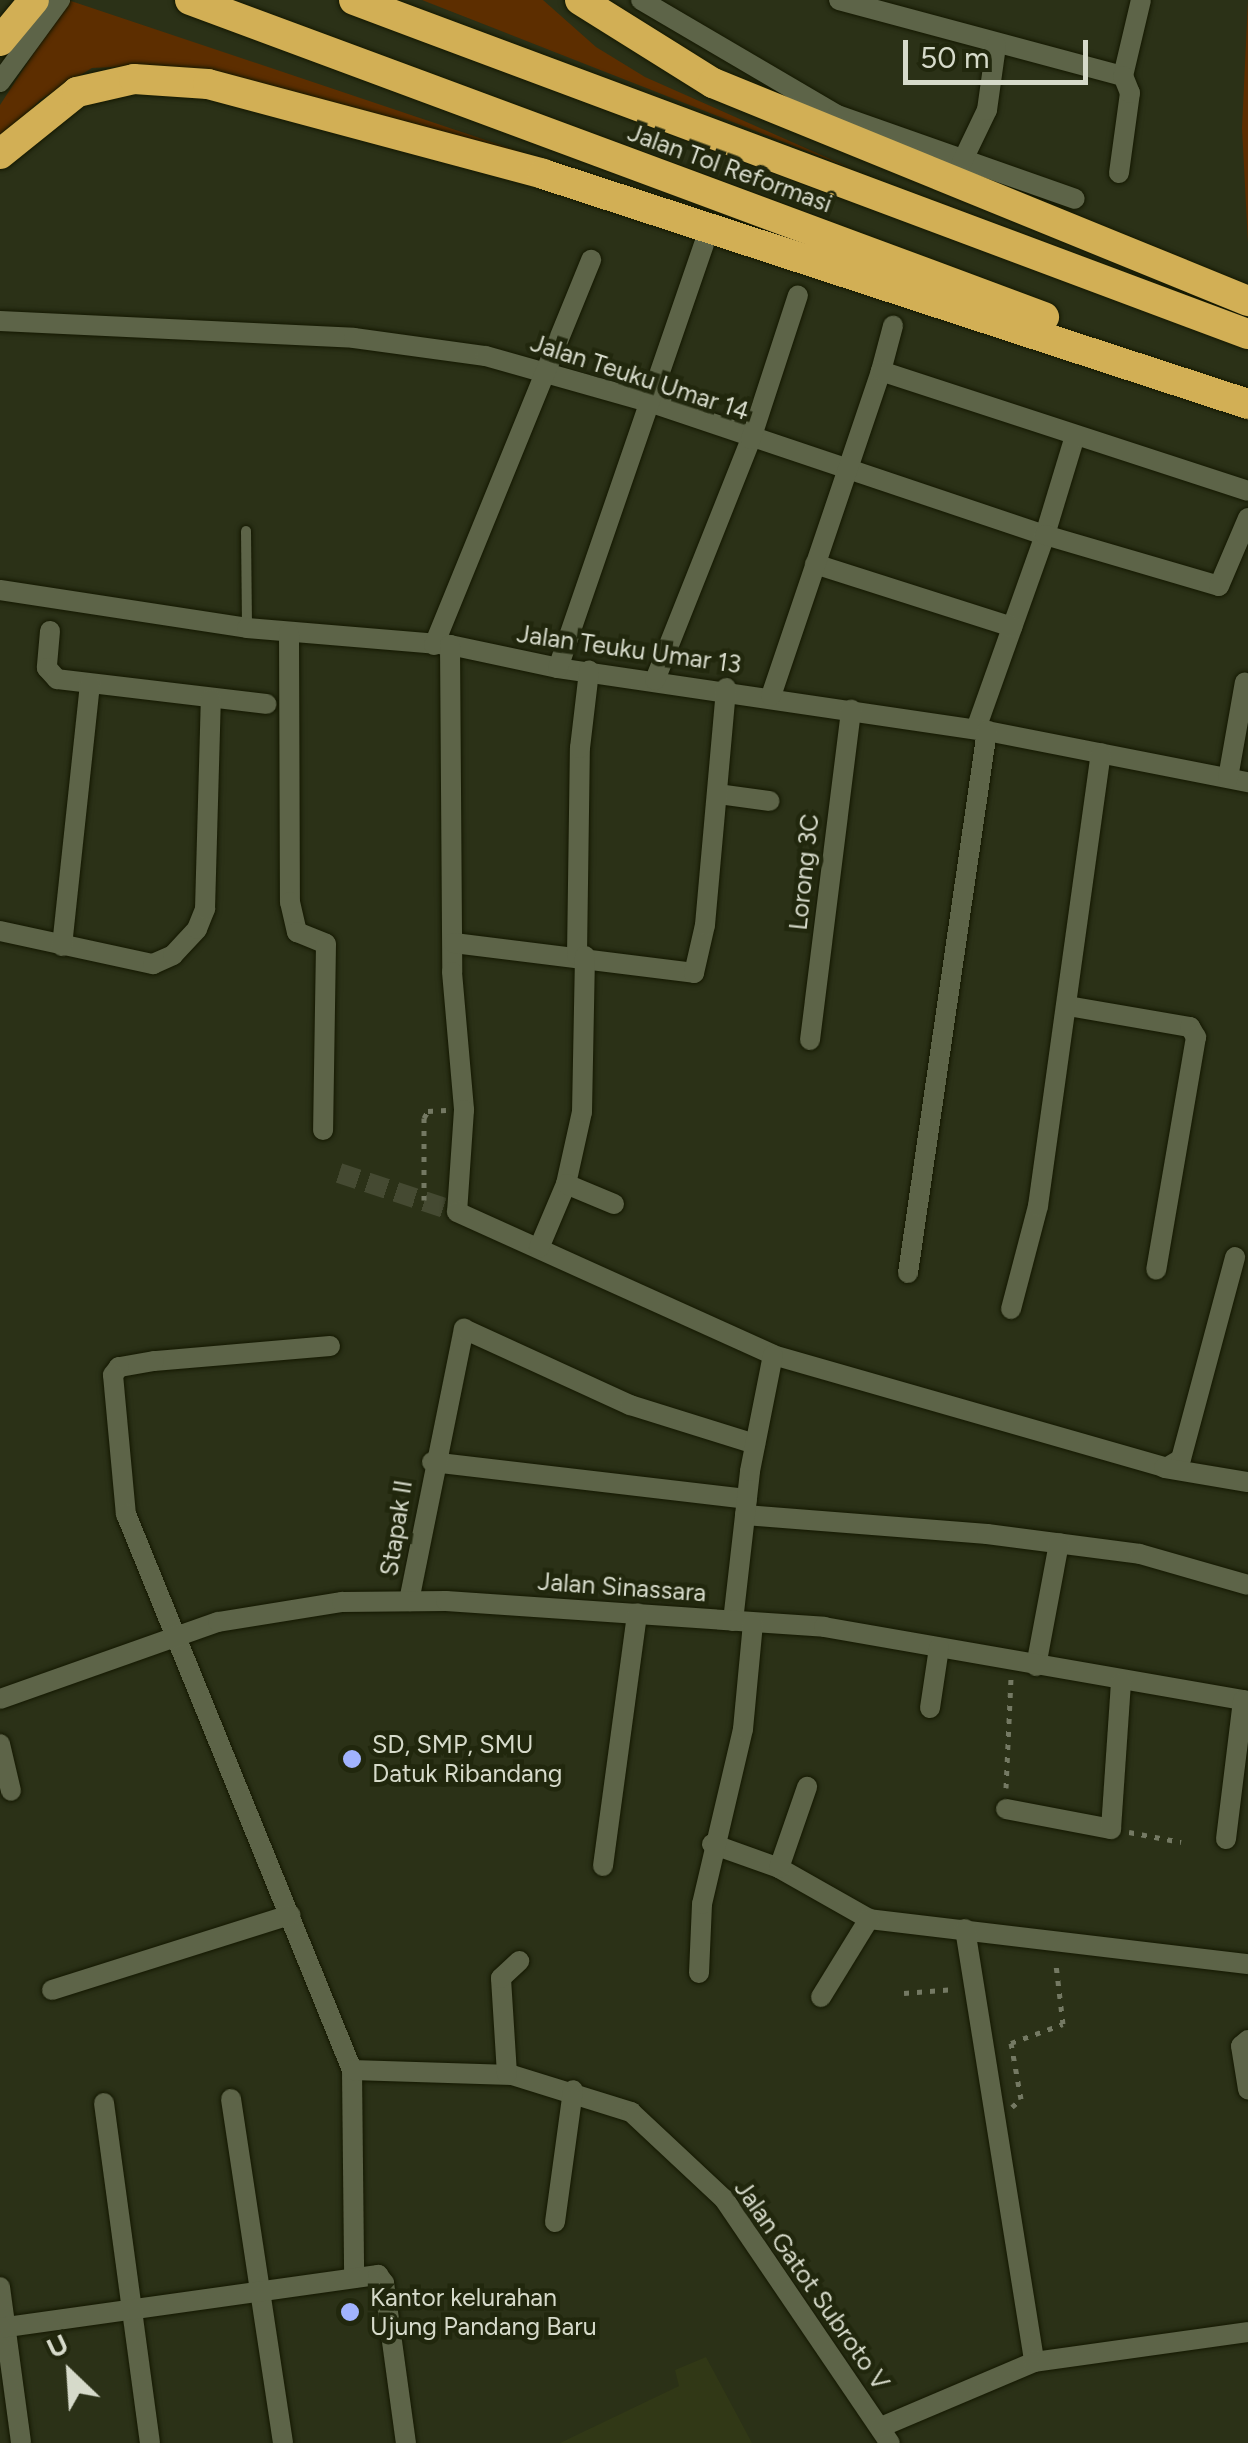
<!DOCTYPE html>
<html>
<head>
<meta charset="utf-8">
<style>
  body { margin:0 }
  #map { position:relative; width:1248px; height:2443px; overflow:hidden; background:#2b3117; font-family:Figtree,sans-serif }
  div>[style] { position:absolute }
  .built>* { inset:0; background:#313816 }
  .green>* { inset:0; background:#5d2e00 }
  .minor-tunnel>* { height:20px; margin-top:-10px; transform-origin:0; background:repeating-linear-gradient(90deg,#454a32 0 20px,transparent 0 30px) }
  .path>* { height:5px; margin-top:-2.5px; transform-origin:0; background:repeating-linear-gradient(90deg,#747963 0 5px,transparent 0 13px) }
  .roads { filter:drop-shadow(0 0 2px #141801) drop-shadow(0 0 2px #141801) }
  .service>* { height:10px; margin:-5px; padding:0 5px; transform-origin:5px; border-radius:5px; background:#5d6448 }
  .minor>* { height:20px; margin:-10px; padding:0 10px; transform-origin:10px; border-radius:10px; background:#5d6448 }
  .motorway>* { height:30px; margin:-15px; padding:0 15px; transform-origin:15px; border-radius:15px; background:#d2af55 }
  .dots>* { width:28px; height:28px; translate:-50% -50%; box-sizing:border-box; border:5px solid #21270d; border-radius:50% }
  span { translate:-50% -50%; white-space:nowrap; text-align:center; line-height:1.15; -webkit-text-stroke:9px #21270d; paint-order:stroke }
  .street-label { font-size:25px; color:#d6daca }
  .poi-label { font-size:25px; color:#d6daca }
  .left { translate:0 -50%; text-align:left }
  .north { position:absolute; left:20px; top:2323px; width:100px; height:100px; -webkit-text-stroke:8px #21270d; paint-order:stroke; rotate:335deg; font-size:28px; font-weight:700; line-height:40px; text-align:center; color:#d6daca }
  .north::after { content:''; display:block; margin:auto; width:35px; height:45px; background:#d6daca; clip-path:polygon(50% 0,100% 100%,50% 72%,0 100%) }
  .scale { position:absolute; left:903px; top:40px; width:185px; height:45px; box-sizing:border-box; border:5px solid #d6daca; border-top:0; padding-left:12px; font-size:30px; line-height:35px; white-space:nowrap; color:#d6daca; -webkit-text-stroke:8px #21270d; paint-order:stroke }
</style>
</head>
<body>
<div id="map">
  <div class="built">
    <div style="clip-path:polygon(706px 2357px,752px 2443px,560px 2443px,679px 2386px,675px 2370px)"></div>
  </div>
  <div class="green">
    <div style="clip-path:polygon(68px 0,599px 178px,138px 66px,92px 68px,40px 100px,0 141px,0 105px)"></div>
    <div style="clip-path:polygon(422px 0,543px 0,596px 47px,645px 77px,855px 170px)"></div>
    <div style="clip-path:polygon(1248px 0,1248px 243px,1242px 128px)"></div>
  </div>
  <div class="minor-tunnel">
    <div style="left:339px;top:1173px;width:124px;rotate:18.3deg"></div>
  </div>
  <div class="path">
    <div style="left:424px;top:1200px;width:82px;rotate:-90deg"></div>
    <div style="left:424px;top:1118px;width:8px;rotate:-60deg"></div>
    <div style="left:428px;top:1111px;width:18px;rotate:-3deg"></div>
    <div style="left:1006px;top:1788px;width:109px;rotate:-87.4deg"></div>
    <div style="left:1129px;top:1832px;width:53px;rotate:10.9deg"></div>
    <div style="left:904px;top:1993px;width:51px;rotate:-4.5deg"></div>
    <div style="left:1012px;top:2107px;width:12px;rotate:-42deg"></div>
    <div style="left:1021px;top:2099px;width:57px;rotate:-100.1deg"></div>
    <div style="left:1011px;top:2043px;width:55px;rotate:-20.1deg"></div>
    <div style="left:1063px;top:2024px;width:60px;rotate:-96.7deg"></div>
  </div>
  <div class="roads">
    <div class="service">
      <div style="left:246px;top:531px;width:96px;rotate:89.4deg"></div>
    </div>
    <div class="minor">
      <div style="left:641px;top:0;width:227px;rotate:30.4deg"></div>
      <div style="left:837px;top:115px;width:252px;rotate:19.4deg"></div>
      <div style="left:839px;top:0;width:294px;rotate:15deg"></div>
      <div style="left:1123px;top:76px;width:78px;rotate:-76.7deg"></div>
      <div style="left:0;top:82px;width:102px;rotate:-53.8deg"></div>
      <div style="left:961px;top:164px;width:60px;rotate:-64.3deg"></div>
      <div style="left:987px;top:110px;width:65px;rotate:-82deg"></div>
      <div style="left:1119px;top:173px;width:81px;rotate:-82.2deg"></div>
      <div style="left:1130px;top:93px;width:18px;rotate:-112deg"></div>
      <div style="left:0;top:321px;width:354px;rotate:2.7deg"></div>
      <div style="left:354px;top:338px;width:133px;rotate:7.8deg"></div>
      <div style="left:486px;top:356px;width:173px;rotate:15.8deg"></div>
      <div style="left:652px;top:403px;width:415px;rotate:18.6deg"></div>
      <div style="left:1045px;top:535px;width:206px;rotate:109.6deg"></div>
      <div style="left:881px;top:371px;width:47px;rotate:-75.1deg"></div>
      <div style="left:1075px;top:436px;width:103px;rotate:106.9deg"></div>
      <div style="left:1045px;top:535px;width:181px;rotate:16.3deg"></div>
      <div style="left:1219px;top:586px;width:74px;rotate:-66.9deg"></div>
      <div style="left:815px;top:564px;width:207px;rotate:17.7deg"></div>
      <div style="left:0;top:590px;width:250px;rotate:8.7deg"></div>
      <div style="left:247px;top:628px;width:204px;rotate:4.8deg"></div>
      <div style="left:450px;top:645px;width:110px;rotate:12deg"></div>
      <div style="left:558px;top:668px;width:434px;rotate:8.4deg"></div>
      <div style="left:987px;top:731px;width:266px;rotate:11.1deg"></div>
      <div style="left:50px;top:631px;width:37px;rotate:95deg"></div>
      <div style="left:47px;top:668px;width:15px;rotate:48deg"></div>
      <div style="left:57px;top:679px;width:211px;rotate:6.8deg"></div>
      <div style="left:289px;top:633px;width:269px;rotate:89.8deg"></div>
      <div style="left:290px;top:902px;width:31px;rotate:77deg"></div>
      <div style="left:297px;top:932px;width:31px;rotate:22deg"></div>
      <div style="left:326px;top:944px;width:186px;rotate:90.9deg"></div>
      <div style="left:434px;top:645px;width:416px;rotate:-67.8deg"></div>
      <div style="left:450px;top:645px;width:327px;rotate:89.6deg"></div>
      <div style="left:452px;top:972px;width:139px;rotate:85deg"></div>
      <div style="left:464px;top:1110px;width:102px;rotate:93.9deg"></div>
      <div style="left:457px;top:1212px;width:347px;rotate:24.3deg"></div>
      <div style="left:773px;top:1355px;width:409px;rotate:16deg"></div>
      <div style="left:1166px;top:1468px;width:17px;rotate:-31deg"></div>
      <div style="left:1181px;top:1459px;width:209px;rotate:-75deg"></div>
      <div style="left:558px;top:668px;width:448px;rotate:-71deg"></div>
      <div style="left:655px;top:680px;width:259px;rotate:-68.3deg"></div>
      <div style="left:751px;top:439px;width:151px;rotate:-71.9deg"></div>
      <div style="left:771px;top:696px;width:343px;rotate:-71.3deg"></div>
      <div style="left:881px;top:371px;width:386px;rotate:18.1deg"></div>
      <div style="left:1228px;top:778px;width:97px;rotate:-80deg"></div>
      <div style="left:718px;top:794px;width:52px;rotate:7.7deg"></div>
      <div style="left:0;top:931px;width:157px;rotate:12.2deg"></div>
      <div style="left:153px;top:964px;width:22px;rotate:-24deg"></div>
      <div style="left:173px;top:955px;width:35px;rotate:-47deg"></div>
      <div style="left:197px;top:929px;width:22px;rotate:-68deg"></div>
      <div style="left:205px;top:909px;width:210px;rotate:-88.4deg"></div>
      <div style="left:454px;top:943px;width:242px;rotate:7.1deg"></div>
      <div style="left:694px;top:973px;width:49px;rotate:-77.1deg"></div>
      <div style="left:705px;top:925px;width:238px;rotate:-84.9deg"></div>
      <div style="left:62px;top:946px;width:263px;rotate:-83.9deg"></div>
      <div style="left:577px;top:955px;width:207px;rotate:-89.2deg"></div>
      <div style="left:580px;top:748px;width:78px;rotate:-83.3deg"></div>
      <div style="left:1068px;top:1006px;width:124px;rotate:9.8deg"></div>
      <div style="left:1190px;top:1027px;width:12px;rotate:59deg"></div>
      <div style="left:1196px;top:1037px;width:236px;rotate:99.7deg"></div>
      <div style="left:810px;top:1040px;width:333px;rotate:-82.9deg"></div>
      <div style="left:566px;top:1184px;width:74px;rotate:-77.5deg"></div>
      <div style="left:582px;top:1112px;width:156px;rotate:-88.9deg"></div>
      <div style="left:539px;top:1248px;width:69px;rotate:-67.1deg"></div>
      <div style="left:566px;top:1184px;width:52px;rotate:22.6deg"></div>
      <div style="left:908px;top:1273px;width:548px;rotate:-81.71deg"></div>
      <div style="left:1011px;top:1309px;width:106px;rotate:-75.3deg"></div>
      <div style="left:1038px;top:1206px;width:457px;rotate:-82.1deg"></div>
      <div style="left:330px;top:1346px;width:177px;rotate:175.1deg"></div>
      <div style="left:154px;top:1361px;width:36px;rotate:170deg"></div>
      <div style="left:119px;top:1367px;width:10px;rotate:127deg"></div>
      <div style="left:113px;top:1375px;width:140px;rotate:84.7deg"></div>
      <div style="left:126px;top:1514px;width:600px;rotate:67.88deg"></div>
      <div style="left:352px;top:2070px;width:208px;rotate:89.4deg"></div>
      <div style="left:432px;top:1462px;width:317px;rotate:6.7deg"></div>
      <div style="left:1164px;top:1468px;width:85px;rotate:9.5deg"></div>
      <div style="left:745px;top:1515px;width:243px;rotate:4.5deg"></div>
      <div style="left:987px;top:1534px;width:154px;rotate:7.4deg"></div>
      <div style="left:1140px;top:1554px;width:112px;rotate:16deg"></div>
      <div style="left:409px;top:1601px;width:278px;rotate:-78.6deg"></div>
      <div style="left:464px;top:1329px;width:183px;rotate:24.6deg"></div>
      <div style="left:630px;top:1405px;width:131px;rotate:17.3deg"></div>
      <div style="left:733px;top:1621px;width:151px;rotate:-83.5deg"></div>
      <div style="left:750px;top:1471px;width:118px;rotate:-78.8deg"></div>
      <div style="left:1036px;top:1666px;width:125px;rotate:-79.4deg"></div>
      <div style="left:0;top:1699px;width:231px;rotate:-19.5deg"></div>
      <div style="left:218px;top:1622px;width:126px;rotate:-9.2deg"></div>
      <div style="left:342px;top:1602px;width:104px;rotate:-0.6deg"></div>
      <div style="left:446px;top:1601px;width:379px;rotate:3.9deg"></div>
      <div style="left:824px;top:1627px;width:430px;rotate:9.9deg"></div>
      <div style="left:930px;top:1708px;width:61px;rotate:-81.5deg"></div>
      <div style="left:0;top:1744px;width:48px;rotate:76.8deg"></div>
      <div style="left:1006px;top:1809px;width:107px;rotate:10.8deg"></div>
      <div style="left:1111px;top:1829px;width:146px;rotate:-86.1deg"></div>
      <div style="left:1226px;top:1839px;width:140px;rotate:-83deg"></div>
      <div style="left:712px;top:1844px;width:71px;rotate:19.7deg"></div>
      <div style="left:779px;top:1868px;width:103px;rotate:29.5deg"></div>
      <div style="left:869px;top:1919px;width:382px;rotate:6.8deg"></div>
      <div style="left:603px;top:1866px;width:255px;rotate:-82.3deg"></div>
      <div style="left:779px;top:1868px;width:86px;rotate:-70.9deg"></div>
      <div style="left:965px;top:1929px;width:438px;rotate:80.9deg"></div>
      <div style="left:699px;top:1973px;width:69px;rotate:-87.5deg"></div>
      <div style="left:702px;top:1904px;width:180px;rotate:-76.8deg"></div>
      <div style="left:743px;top:1729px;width:105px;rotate:-84.6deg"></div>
      <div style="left:52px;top:1990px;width:250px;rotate:-17.5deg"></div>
      <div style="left:821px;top:1997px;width:92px;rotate:-58.4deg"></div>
      <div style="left:1248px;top:2040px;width:9px;rotate:139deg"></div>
      <div style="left:1241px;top:2046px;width:44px;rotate:80.8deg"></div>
      <div style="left:352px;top:2070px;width:160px;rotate:1.8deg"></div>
      <div style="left:512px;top:2075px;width:125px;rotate:17.3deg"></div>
      <div style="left:631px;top:2112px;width:127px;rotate:43.1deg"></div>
      <div style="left:724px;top:2199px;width:295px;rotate:55.8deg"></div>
      <div style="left:507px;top:2074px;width:96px;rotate:-93.6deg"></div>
      <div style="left:501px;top:1978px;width:25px;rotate:-43deg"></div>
      <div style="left:231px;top:2099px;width:348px;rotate:81.4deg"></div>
      <div style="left:104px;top:2103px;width:343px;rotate:82.3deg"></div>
      <div style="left:555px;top:2222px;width:133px;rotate:-82.2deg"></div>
      <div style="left:0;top:2287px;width:157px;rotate:82.3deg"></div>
      <div style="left:0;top:2328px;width:382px;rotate:-8deg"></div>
      <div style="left:378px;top:2275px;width:10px;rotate:53deg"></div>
      <div style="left:384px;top:2283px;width:162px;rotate:82.2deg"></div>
      <div style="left:881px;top:2427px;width:166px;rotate:-23deg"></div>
      <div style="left:1034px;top:2362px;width:216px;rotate:-8deg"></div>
    </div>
    <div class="motorway">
      <div style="left:190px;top:0;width:911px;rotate:20.36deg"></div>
      <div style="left:354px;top:0;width:954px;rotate:20.49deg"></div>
      <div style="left:580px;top:0;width:157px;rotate:32deg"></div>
      <div style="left:713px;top:83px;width:578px;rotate:22.17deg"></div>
      <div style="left:0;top:41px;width:53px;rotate:-50.3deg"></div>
      <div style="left:0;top:154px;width:99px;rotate:-38.8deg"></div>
      <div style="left:77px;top:92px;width:58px;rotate:-12.8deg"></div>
      <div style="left:134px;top:79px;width:74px;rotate:3.9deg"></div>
      <div style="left:208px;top:84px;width:347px;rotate:15deg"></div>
      <div style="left:543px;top:174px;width:742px;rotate:18.07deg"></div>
    </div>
  </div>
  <div class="dots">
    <div style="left:352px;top:1759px;background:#a1b3fd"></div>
    <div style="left:350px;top:2312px;background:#a1b3fd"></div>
  </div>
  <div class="street-label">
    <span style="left:730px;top:168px;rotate:20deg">Jalan Tol Reformasi</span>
    <span style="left:640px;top:377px;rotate:18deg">Jalan Teuku Umar 14</span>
    <span style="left:629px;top:649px;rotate:8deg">Jalan Teuku Umar 13</span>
    <span style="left:804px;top:872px;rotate:-84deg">Lorong 3C</span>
    <span style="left:396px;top:1528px;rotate:-81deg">Stapak II</span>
    <span style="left:622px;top:1587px;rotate:4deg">Jalan Sinassara</span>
    <span style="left:812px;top:2285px;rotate:55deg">Jalan Gatot Subroto V</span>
  </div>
  <div class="poi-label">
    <span class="left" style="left:372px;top:1759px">SD, SMP, SMU<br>Datuk Ribandang</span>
    <span class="left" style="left:370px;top:2312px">Kantor kelurahan<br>Ujung Pandang Baru</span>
  </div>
  <div class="north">U</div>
  <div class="scale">50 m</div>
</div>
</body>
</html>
